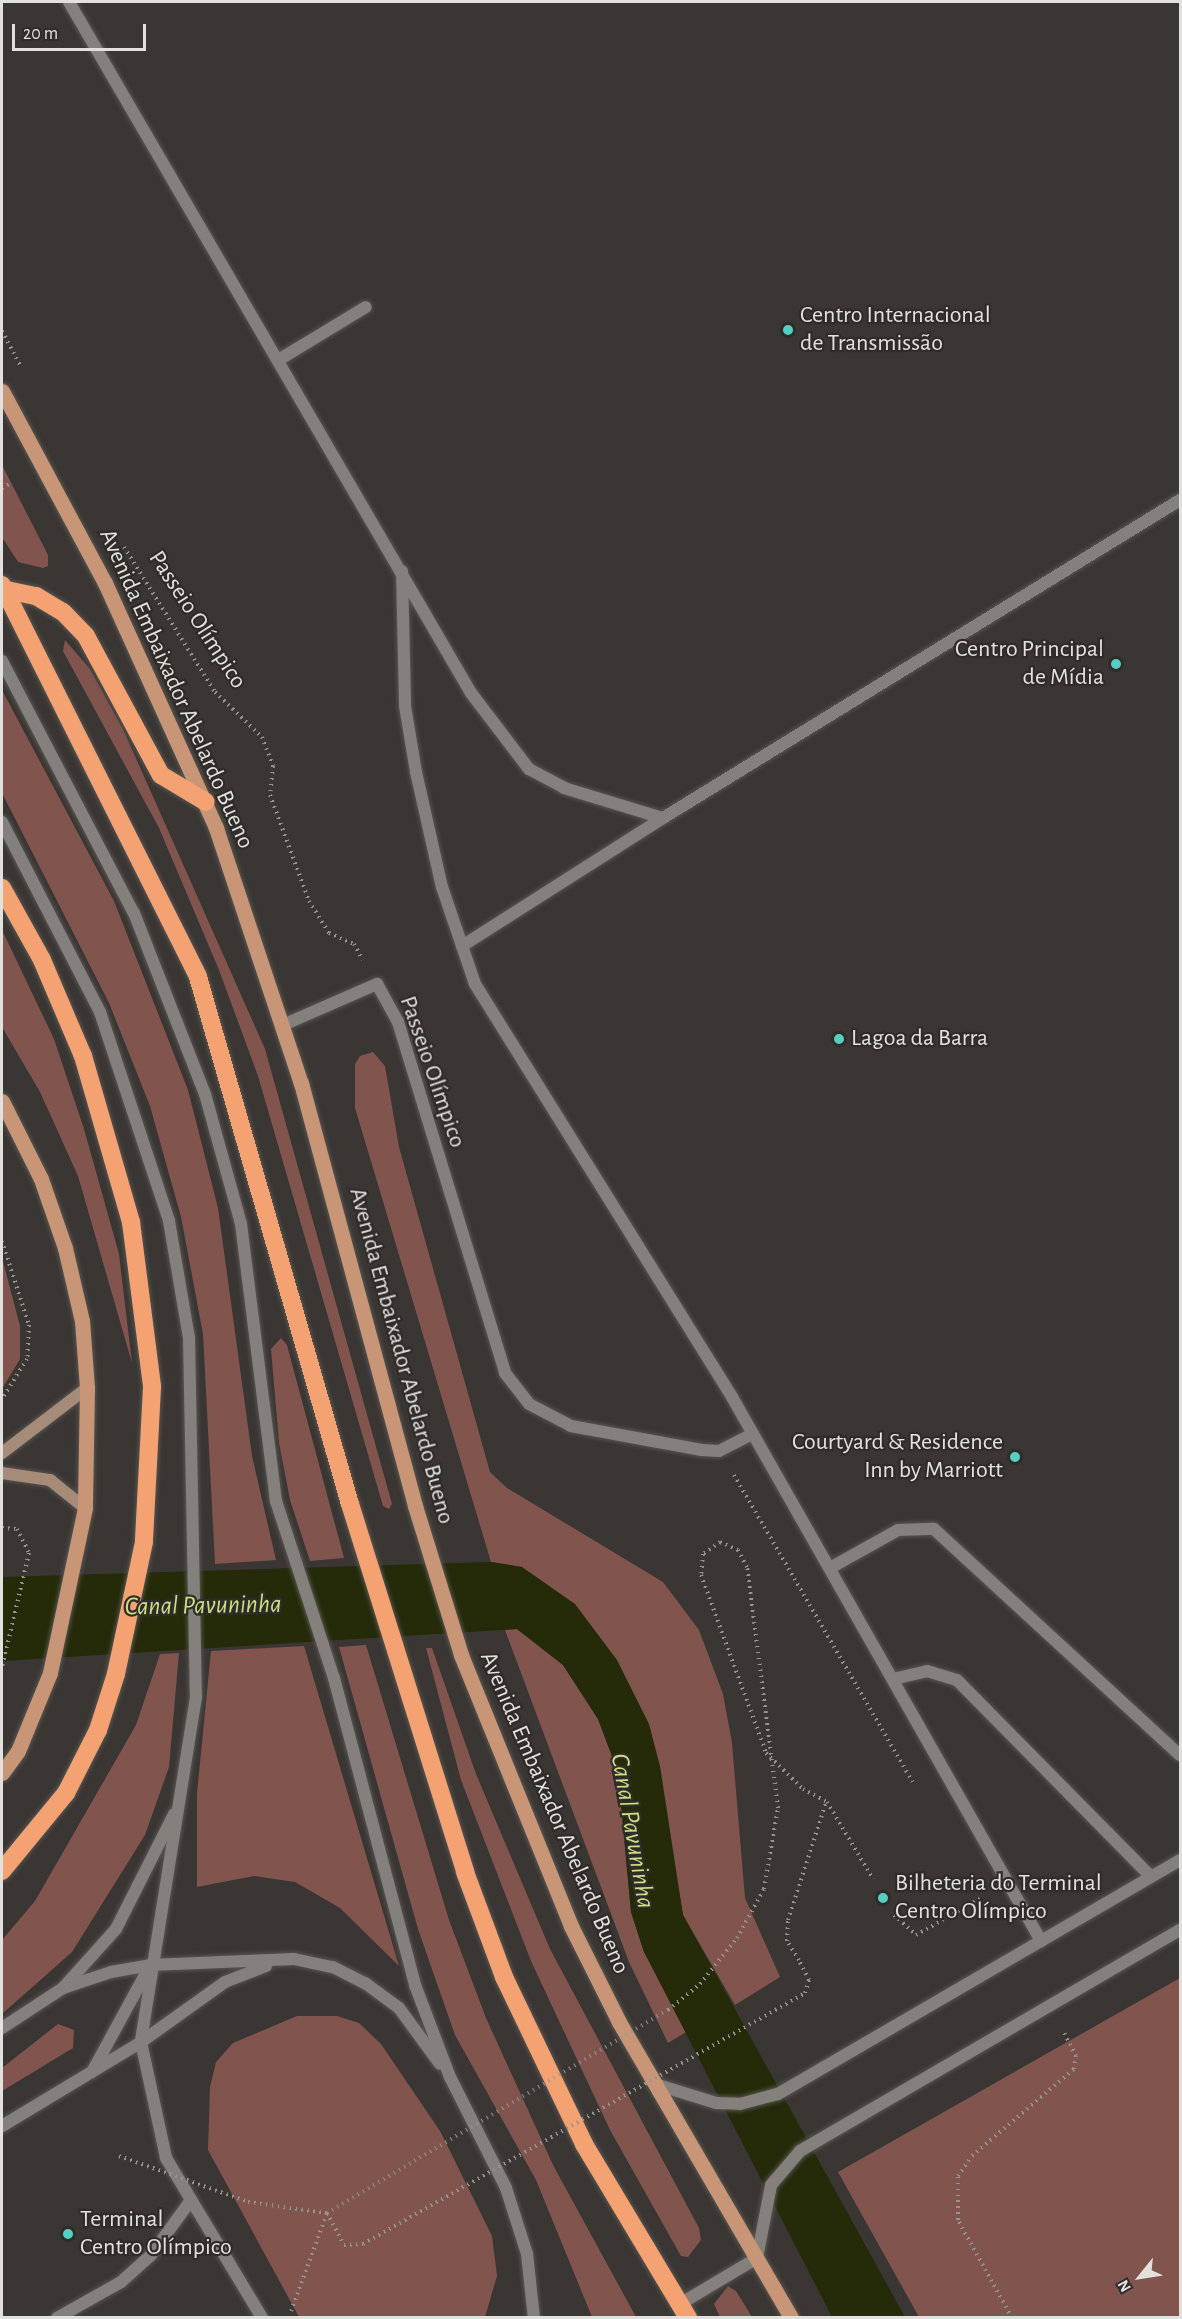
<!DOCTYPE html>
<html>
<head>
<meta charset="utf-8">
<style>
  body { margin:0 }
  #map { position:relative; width:1182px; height:2319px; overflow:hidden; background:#3a3633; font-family:"Alegreya Sans",sans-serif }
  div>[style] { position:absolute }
  .green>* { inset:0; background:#82544e }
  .water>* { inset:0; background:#252a08 }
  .path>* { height:4px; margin-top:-2px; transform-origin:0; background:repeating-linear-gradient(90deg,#969390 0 1.5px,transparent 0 6px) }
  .roads { filter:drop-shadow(0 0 2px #575551) drop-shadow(0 0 2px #575551) }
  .lane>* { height:12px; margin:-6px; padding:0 6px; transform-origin:6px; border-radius:6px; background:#84817c }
  .street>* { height:12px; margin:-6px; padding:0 6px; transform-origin:6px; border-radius:6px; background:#84817c }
  .secondary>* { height:12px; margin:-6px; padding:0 6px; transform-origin:6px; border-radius:6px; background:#a68b79 }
  .primary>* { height:15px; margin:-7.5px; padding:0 7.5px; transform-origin:7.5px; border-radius:7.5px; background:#c89577 }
  .highway>* { height:18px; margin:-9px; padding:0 9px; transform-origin:9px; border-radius:9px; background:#f5a273 }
  .path-bridge>* { height:4px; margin-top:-2px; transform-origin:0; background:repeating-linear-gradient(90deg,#969390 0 1.5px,transparent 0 6px) }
  .dots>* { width:16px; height:16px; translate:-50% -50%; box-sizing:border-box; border:3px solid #2f2c29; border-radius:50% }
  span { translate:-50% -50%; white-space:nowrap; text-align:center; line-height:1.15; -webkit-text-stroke:4.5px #2f2c29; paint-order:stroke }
  .poi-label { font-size:24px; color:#e3e1de }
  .left { translate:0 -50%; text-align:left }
  .right { translate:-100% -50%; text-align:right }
  .street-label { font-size:24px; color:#e3e1de }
  .water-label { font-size:26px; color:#cddf82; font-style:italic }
  .frame { position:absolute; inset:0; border:3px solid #e3e1de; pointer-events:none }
  .north { position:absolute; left:1110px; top:2247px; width:60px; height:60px; -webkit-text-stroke:4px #2f2c29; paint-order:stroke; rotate:240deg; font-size:16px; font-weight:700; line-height:24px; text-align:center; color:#e3e1de }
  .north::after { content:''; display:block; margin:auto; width:21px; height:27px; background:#e3e1de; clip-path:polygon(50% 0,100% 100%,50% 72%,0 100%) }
  .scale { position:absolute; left:12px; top:24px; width:134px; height:27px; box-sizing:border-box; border:3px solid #e3e1de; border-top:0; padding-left:8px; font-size:18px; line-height:21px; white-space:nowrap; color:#e3e1de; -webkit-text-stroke:4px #2f2c29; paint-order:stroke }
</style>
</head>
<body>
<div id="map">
  <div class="green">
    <div style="clip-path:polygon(2px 465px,48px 555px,48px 566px,43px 568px,18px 562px,2px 537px)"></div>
    <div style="clip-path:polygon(65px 640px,90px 669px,123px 729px,265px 1049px,392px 1504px,389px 1509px,383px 1506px,258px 1076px,219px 970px,159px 828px,63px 651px)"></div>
    <div style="clip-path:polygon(2px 690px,114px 901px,188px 1090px,218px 1208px,252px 1456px,276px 1560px,215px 1564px,203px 1334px,181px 1217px,150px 1106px,109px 1003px,2px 793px)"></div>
    <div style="clip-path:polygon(2px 930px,54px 1039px,84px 1129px,119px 1254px,132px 1363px,78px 1176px,40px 1092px,2px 1027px)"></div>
    <div style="clip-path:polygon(373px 1052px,385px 1066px,399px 1147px,490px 1472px,507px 1488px,663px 1582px,699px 1630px,723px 1694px,732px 1743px,745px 1898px,780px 1977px,735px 2005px,683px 1915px,650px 1729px,522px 1567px,491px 1562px,355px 1108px,355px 1064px,360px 1056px)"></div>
    <div style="clip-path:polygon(2px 1258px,20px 1326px,20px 1359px,2px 1389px)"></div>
    <div style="clip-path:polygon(281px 1338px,287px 1345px,344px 1558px,310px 1561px,290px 1500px,279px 1443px,271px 1349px)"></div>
    <div style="clip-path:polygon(517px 1629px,563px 1665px,598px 1719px,618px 1772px,631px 1912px,644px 1952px,688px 2031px,668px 2043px,629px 1962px,505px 1630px)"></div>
    <div style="clip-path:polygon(366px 1645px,449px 1920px,486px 2018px,553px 2165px,636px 2317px,592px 2317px,536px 2180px,455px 2035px,418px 1929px,339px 1647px)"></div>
    <div style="clip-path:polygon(304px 1646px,399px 1966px,340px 1908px,295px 1882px,254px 1876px,197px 1887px,197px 1793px,211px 1651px)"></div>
    <div style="clip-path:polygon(426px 1648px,432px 1648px,476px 1774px,550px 1949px,699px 2228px,701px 2240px,688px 2257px,681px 2256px,610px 2130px,531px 1961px,461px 1780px)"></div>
    <div style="clip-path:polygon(179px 1653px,169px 1767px,145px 1835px,72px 1952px,2px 2014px,2px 1940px,35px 1901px,136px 1725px,160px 1654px)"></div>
    <div style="clip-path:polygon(1180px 1978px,1180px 2317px,919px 2317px,838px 2172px)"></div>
    <div style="clip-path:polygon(297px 2016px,337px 2016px,359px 2023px,381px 2044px,440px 2131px,492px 2236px,497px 2276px,485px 2317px,299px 2317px,208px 2150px,210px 2087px,216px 2062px,233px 2043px)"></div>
    <div style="clip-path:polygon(58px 2024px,74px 2030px,73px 2048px,2px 2091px,2px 2068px)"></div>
    <div style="clip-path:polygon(728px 2286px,736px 2291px,752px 2317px,720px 2317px,714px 2304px)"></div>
  </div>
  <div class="water">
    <div style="clip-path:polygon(491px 1562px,522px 1567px,575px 1604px,617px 1660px,649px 1724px,660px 1766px,683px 1915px,905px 2317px,832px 2317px,644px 1952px,631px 1912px,618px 1772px,598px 1719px,563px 1665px,517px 1629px,2px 1661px,2px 1577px)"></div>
  </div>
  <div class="path">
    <div style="left:2px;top:331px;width:40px;rotate:62deg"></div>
    <div style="left:2px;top:488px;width:10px;rotate:-29deg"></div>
    <div style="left:124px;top:547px;width:171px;rotate:57.9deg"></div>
    <div style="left:215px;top:692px;width:65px;rotate:43.8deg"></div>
    <div style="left:262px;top:737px;width:31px;rotate:69deg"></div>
    <div style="left:273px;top:766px;width:29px;rotate:96deg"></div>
    <div style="left:270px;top:795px;width:113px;rotate:69.8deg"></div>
    <div style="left:309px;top:901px;width:38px;rotate:58deg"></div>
    <div style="left:329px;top:933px;width:27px;rotate:24deg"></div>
    <div style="left:354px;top:944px;width:18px;rotate:61deg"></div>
    <div style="left:2px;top:1241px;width:88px;rotate:72.2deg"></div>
    <div style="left:29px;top:1325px;width:34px;rotate:93deg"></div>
    <div style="left:27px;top:1359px;width:47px;rotate:122deg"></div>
    <div style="left:734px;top:1475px;width:355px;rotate:59.8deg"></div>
    <div style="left:2px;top:1528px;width:15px;rotate:4deg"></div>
    <div style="left:17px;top:1529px;width:27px;rotate:63deg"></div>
    <div style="left:29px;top:1553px;width:117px;rotate:103.3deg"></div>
    <div style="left:720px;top:1542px;width:21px;rotate:145deg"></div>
    <div style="left:703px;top:1554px;width:21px;rotate:95deg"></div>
    <div style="left:701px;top:1575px;width:189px;rotate:69.9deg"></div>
    <div style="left:766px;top:1753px;width:52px;rotate:44.2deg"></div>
    <div style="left:803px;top:1789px;width:27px;rotate:28deg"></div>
    <div style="left:827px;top:1802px;width:90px;rotate:59.1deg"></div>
    <div style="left:894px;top:1915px;width:30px;rotate:42deg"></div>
    <div style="left:916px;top:1935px;width:75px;rotate:-29.6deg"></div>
    <div style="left:799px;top:1960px;width:22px;rotate:-122deg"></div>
    <div style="left:787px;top:1941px;width:21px;rotate:-87deg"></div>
    <div style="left:788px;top:1920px;width:124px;rotate:-72.1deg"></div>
    <div style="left:291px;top:2311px;width:104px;rotate:-69.8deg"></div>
    <div style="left:1012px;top:2318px;width:112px;rotate:-118.9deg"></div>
    <div style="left:958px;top:2220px;width:44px;rotate:-90deg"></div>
    <div style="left:958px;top:2176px;width:24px;rotate:-55deg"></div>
    <div style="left:972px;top:2156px;width:134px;rotate:-40.5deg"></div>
    <div style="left:1074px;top:2069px;width:13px;rotate:-81deg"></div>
    <div style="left:1076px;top:2056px;width:27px;rotate:-117deg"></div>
  </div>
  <div class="roads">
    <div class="lane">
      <div style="left:69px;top:2px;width:799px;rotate:59.81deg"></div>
      <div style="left:471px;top:693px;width:96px;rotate:52.7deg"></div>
      <div style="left:529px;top:769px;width:40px;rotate:28deg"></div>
      <div style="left:564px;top:788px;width:103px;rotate:16.9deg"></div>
      <div style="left:663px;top:818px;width:607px;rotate:-31.6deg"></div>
      <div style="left:280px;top:359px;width:100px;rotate:-31.2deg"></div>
      <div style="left:402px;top:571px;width:135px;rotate:88.7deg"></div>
      <div style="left:405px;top:706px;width:67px;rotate:80.5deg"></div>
      <div style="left:416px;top:772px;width:118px;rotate:77.3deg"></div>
      <div style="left:442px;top:887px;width:102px;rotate:71.2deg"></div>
      <div style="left:475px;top:984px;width:486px;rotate:58.1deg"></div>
      <div style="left:732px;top:1397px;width:626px;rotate:60.4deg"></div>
      <div style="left:2px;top:661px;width:284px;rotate:62.4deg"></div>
      <div style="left:134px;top:913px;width:194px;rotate:68.6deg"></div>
      <div style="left:205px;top:1094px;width:135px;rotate:74.5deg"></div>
      <div style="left:241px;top:1224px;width:279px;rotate:82.8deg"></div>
      <div style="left:276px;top:1501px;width:186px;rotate:71.9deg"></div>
      <div style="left:334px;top:1678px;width:318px;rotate:75.2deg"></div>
      <div style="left:415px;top:1985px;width:98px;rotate:69.2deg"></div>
      <div style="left:450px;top:2077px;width:124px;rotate:63.2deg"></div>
      <div style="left:506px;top:2188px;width:69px;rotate:72.3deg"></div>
      <div style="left:527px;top:2254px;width:64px;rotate:83.8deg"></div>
      <div style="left:2px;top:822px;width:214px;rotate:62.7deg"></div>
      <div style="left:100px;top:1012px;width:220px;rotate:71.7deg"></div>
      <div style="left:169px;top:1221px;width:119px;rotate:80.3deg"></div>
      <div style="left:189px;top:1338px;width:359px;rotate:88.9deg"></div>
      <div style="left:196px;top:1697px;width:349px;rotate:99.1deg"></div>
      <div style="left:141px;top:2042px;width:119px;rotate:77.8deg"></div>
      <div style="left:166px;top:2158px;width:187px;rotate:59deg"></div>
      <div style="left:462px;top:946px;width:238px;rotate:-32.5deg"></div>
      <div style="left:283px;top:1025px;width:103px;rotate:-23.6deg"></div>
      <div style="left:377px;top:984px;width:43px;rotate:61.1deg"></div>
      <div style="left:398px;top:1022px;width:367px;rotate:73deg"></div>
      <div style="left:505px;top:1373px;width:39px;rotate:52deg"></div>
      <div style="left:529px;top:1404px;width:47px;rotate:27.6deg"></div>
      <div style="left:571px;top:1426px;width:133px;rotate:10.4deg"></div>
      <div style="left:702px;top:1450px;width:17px;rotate:3deg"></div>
      <div style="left:719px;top:1451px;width:38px;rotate:-27deg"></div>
      <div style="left:830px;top:1568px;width:78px;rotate:-29.2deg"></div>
      <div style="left:898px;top:1530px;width:36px;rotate:-2deg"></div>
      <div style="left:934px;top:1529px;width:334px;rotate:42.6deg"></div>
      <div style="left:893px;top:1679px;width:35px;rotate:-13deg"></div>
      <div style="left:927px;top:1671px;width:31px;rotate:17deg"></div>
      <div style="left:957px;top:1680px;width:276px;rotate:45.4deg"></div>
      <div style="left:63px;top:1988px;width:79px;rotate:-48.1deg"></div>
      <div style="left:116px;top:1929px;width:129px;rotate:-63.2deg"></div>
      <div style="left:2px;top:2028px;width:73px;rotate:-33.3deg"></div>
      <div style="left:63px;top:1988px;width:51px;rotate:-18.4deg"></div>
      <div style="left:111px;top:1972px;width:40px;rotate:-10deg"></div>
      <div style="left:150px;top:1965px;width:144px;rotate:-2.4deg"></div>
      <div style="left:294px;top:1959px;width:40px;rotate:12deg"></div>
      <div style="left:333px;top:1967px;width:36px;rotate:27deg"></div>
      <div style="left:365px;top:1983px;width:42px;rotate:36.3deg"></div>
      <div style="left:399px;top:2008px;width:69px;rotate:53.8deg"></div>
      <div style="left:92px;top:2072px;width:115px;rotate:-61.4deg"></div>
      <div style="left:2px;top:2126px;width:162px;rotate:-31.1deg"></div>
      <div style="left:141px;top:2042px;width:103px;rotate:-35.5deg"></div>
      <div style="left:225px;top:1982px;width:44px;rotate:-21.3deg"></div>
      <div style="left:57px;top:2318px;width:73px;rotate:-29.4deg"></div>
      <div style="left:121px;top:2282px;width:40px;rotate:-42deg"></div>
      <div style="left:151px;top:2255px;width:68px;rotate:-54deg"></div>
    </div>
    <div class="street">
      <div style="left:655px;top:2084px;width:64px;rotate:17.3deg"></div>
      <div style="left:716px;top:2103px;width:24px;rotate:2deg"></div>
      <div style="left:740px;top:2104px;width:39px;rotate:-15deg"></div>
      <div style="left:778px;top:2094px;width:465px;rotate:-30.2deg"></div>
      <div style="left:680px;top:2304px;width:90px;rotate:-30.9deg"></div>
      <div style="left:757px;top:2258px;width:74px;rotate:-79.1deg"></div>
      <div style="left:771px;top:2185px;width:45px;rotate:-49.5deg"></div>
      <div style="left:800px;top:2151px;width:440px;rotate:-30.2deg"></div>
    </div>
    <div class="secondary">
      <div style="left:2px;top:1453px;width:107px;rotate:-37.4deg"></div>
      <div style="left:2px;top:1473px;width:49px;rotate:8.3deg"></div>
      <div style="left:50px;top:1480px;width:45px;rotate:38.7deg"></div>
    </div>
    <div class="primary">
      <div style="left:2px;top:391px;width:218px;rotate:61.8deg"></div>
      <div style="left:105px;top:583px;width:269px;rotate:65.6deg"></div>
      <div style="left:216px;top:828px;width:269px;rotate:71.6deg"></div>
      <div style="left:301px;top:1083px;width:438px;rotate:74.9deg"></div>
      <div style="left:415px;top:1506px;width:156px;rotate:72.8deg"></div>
      <div style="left:461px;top:1655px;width:292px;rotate:67.9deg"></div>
      <div style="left:571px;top:1926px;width:107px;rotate:63.4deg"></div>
      <div style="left:619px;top:2022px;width:342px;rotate:59.8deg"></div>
      <div style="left:2px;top:1101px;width:87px;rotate:63.4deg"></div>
      <div style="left:41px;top:1179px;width:73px;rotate:70.8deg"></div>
      <div style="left:65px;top:1248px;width:75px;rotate:76.9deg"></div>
      <div style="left:82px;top:1321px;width:67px;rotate:85.7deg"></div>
      <div style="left:87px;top:1388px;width:120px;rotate:91deg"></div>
      <div style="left:85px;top:1508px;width:169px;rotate:102deg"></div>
      <div style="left:50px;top:1673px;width:84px;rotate:112.3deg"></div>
      <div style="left:18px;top:1751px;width:27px;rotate:126deg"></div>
    </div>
    <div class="highway">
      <div style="left:2px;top:585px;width:438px;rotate:63.4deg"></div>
      <div style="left:198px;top:977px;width:548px;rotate:73.91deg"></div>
      <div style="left:350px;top:1504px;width:386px;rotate:72.6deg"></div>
      <div style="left:465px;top:1872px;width:112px;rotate:69.6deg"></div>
      <div style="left:504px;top:1977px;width:185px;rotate:64.4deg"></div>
      <div style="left:584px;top:2144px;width:203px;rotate:59.1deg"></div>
      <div style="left:2px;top:589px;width:35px;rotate:12deg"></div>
      <div style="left:36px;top:596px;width:31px;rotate:31deg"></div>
      <div style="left:63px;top:612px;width:33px;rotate:46deg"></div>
      <div style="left:86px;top:636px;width:158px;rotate:61.7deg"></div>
      <div style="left:161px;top:775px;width:52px;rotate:31deg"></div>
      <div style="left:2px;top:888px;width:82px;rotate:60.9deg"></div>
      <div style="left:42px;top:960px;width:104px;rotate:66.9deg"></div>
      <div style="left:83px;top:1056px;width:173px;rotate:73.9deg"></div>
      <div style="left:131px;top:1222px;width:166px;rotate:82.7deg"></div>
      <div style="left:152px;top:1387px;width:155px;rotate:93deg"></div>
      <div style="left:144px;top:1542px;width:135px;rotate:102deg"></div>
      <div style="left:116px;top:1674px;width:59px;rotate:107.8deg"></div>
      <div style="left:98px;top:1730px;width:71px;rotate:116.9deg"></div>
      <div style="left:66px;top:1793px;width:101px;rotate:129.4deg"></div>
    </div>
  </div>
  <div class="path-bridge">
    <div style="left:119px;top:2156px;width:137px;rotate:19.6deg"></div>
    <div style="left:248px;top:2202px;width:80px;rotate:7.9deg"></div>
    <div style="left:327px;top:2213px;width:397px;rotate:-30.8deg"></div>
    <div style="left:668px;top:2010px;width:41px;rotate:-39.1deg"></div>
    <div style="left:700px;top:1984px;width:59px;rotate:-51.2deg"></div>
    <div style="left:737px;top:1938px;width:56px;rotate:-61.1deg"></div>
    <div style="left:764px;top:1889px;width:82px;rotate:-80.2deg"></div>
    <div style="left:778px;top:1808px;width:243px;rotate:-97.3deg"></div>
    <div style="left:747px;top:1567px;width:19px;rotate:-118deg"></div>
    <div style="left:738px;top:1550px;width:20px;rotate:-156deg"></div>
    <div style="left:327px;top:2213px;width:36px;rotate:62deg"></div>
    <div style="left:344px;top:2245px;width:19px;rotate:-3deg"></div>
    <div style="left:363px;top:2244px;width:508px;rotate:-29.59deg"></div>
    <div style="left:805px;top:1993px;width:14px;rotate:-73deg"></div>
    <div style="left:809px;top:1980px;width:22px;rotate:-117deg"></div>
  </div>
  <div class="dots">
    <div style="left:788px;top:330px;background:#57cec2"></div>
    <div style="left:1116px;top:664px;background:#57cec2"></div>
    <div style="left:839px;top:1039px;background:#57cec2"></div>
    <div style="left:1015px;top:1457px;background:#57cec2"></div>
    <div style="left:883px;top:1898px;background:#57cec2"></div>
    <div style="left:68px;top:2234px;background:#57cec2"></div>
  </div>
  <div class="poi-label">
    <span class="left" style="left:800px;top:330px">Centro Internacional<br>de Transmissão</span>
    <span class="right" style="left:1104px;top:664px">Centro Principal<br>de Mídia</span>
    <span class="left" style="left:851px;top:1039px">Lagoa da Barra</span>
    <span class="right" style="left:1003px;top:1457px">Courtyard &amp; Residence<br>Inn by Marriott</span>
    <span class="left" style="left:895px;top:1898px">Bilheteria do Terminal<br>Centro Olímpico</span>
    <span class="left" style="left:80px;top:2234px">Terminal<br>Centro Olímpico</span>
  </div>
  <div class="street-label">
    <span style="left:197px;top:620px;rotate:57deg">Passeio Olímpico</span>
    <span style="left:176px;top:689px;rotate:66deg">Avenida Embaixador Abelardo Bueno</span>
    <span style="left:432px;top:1072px;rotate:71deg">Passeio Olímpico</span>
    <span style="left:401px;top:1356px;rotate:75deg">Avenida Embaixador Abelardo Bueno</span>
    <span style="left:554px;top:1813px;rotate:67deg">Avenida Embaixador Abelardo Bueno</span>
  </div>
  <div class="water-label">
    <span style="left:203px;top:1606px;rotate:-1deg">Canal Pavuninha</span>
    <span style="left:632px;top:1831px;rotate:80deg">Canal Pavuninha</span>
  </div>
  <div class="frame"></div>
  <div class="north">N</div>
  <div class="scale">20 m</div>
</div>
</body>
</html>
